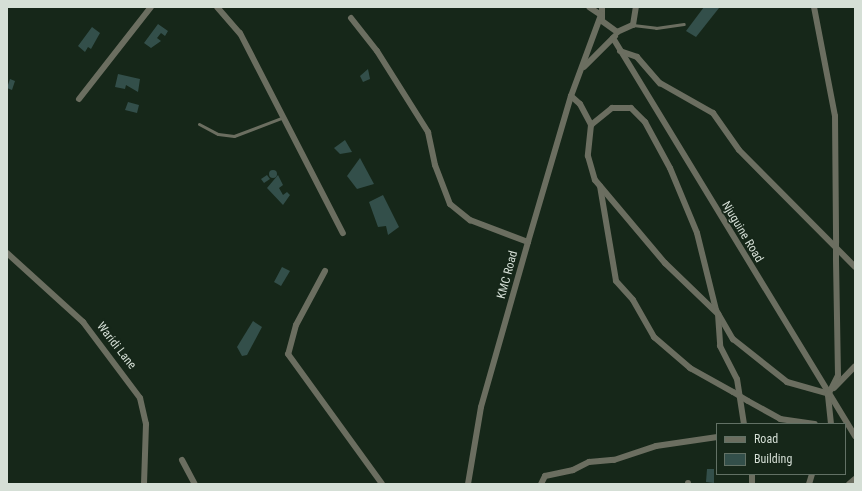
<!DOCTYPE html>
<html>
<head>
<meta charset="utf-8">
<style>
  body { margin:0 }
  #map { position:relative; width:862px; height:491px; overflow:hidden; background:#162719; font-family:"Roboto Condensed",sans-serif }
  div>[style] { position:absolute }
  .building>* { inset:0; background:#334f4a }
  .round { border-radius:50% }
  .lane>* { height:3px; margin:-1.5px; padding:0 1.5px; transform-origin:1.5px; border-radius:1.5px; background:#6b6e60 }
  .street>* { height:6px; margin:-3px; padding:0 3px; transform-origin:3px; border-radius:3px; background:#6b6e60 }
  .street-bridge>* { height:6px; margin:-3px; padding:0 3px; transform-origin:3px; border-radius:3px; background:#6b6e60 }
  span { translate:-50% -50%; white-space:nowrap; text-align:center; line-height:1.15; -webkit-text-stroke:3.5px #162719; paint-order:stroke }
  .street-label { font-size:12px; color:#d5dfd6 }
  .frame { position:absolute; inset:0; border:8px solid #d5dfd6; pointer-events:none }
  .legend { position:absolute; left:716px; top:423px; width:130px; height:52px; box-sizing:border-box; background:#162719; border:1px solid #627165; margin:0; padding:5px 7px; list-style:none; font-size:12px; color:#d5dfd6 }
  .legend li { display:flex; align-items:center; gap:8px; height:20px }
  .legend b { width:20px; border:1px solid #627165 }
</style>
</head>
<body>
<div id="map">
  <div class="building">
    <div style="clip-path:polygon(704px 7px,719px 8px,696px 37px,686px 31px)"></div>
    <div style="clip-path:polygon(158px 24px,168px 31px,165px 36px,161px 33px,157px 38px,161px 41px,151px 48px,144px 43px)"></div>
    <div style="clip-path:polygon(92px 27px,100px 33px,91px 49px,88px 47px,85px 52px,78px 46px)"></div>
    <div style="clip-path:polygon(368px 69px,370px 79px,363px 82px,360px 76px)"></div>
    <div style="clip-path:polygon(118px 74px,140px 79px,138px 92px,126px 85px,125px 89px,115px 87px)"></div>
    <div style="clip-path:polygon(10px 79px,15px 81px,12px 90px,7px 88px)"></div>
    <div style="clip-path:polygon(128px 102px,139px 105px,137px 113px,125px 110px)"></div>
    <div style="clip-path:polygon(345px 140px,352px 152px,340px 154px,334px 148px)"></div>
    <div style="clip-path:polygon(360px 158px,374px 184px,357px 189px,347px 176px)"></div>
    <div class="round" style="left:269px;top:170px;width:8px;height:8px"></div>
    <div style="clip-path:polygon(267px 175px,270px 179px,264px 183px,261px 179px)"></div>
    <div style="clip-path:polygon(278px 175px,283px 185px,279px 188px,283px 195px,287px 192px,290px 195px,283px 205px,267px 188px)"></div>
    <div style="clip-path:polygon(383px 195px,399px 227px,388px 235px,386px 226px,378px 227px,369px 202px)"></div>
    <div style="clip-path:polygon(282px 267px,290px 271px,281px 286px,274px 282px)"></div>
    <div style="clip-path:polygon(253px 321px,262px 327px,247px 355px,242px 356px,237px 347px)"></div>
    <div style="clip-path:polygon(707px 469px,714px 469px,714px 483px,706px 482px)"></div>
  </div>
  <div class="lane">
    <div style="left:633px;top:25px;width:23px;rotate:7deg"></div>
    <div style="left:656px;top:28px;width:28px;rotate:-8deg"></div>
    <div style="left:199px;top:124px;width:21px;rotate:28deg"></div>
    <div style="left:218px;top:134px;width:16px;rotate:7deg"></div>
    <div style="left:234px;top:136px;width:53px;rotate:-20.8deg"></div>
  </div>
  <div class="street">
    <div style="left:217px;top:7px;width:35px;rotate:49deg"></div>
    <div style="left:240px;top:33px;width:225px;rotate:62.8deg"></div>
    <div style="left:602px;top:7px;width:14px;rotate:90deg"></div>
    <div style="left:602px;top:21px;width:19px;rotate:36deg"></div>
    <div style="left:617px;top:32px;width:17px;rotate:-24deg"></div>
    <div style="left:633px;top:25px;width:18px;rotate:-81deg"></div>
    <div style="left:814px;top:7px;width:111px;rotate:79.1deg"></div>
    <div style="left:835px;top:116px;width:127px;rotate:89.5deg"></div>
    <div style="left:351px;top:18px;width:42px;rotate:51.8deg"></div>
    <div style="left:377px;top:51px;width:96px;rotate:57.8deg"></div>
    <div style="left:428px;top:132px;width:34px;rotate:78deg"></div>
    <div style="left:435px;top:165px;width:42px;rotate:69deg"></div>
    <div style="left:450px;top:204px;width:26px;rotate:39deg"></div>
    <div style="left:470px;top:220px;width:62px;rotate:20.8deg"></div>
    <div style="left:613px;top:38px;width:466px;rotate:58.7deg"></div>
    <div style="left:620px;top:51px;width:18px;rotate:19deg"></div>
    <div style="left:637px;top:57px;width:35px;rotate:49deg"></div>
    <div style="left:660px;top:83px;width:61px;rotate:29.5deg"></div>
    <div style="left:713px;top:113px;width:45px;rotate:54.9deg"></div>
    <div style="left:739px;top:150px;width:165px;rotate:45.2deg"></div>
    <div style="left:584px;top:67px;width:44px;rotate:-45deg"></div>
    <div style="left:571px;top:96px;width:12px;rotate:42deg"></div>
    <div style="left:580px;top:104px;width:24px;rotate:62deg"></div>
    <div style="left:591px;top:125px;width:27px;rotate:-39deg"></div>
    <div style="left:612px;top:108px;width:19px"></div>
    <div style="left:631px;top:108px;width:20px;rotate:45deg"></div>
    <div style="left:645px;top:122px;width:52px;rotate:61.5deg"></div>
    <div style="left:670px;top:168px;width:70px;rotate:67.4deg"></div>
    <div style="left:697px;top:233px;width:79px;rotate:76.1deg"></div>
    <div style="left:716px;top:310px;width:34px;rotate:60deg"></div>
    <div style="left:733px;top:339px;width:69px;rotate:38.5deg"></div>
    <div style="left:787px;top:382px;width:41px;rotate:15.8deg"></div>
    <div style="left:79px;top:99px;width:117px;rotate:-52deg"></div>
    <div style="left:591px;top:125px;width:31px;rotate:96deg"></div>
    <div style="left:588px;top:156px;width:25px;rotate:74deg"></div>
    <div style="left:595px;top:180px;width:109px;rotate:49.9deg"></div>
    <div style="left:665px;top:263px;width:74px;rotate:43.9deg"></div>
    <div style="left:718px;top:314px;width:32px;rotate:86deg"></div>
    <div style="left:720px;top:346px;width:37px;rotate:63deg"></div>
    <div style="left:737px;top:379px;width:46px;rotate:81.2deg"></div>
    <div style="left:600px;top:186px;width:96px;rotate:80.4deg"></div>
    <div style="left:616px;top:281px;width:25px;rotate:48deg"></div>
    <div style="left:633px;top:300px;width:43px;rotate:60.4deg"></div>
    <div style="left:654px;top:337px;width:48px;rotate:40.7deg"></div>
    <div style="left:690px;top:368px;width:49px;rotate:29.2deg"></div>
    <div style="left:7px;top:253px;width:103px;rotate:42.2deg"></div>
    <div style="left:83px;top:322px;width:95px;rotate:53.1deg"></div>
    <div style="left:140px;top:398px;width:27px;rotate:77deg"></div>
    <div style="left:146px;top:424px;width:60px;rotate:91.9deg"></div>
    <div style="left:325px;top:271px;width:61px;rotate:118.2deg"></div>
    <div style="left:296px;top:325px;width:30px;rotate:105deg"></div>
    <div style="left:288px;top:354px;width:160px;rotate:54.1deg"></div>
    <div style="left:834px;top:388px;width:30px;rotate:-46deg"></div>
    <div style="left:748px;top:401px;width:37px;rotate:29deg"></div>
    <div style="left:780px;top:419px;width:35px;rotate:8deg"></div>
    <div style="left:831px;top:424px;width:29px;rotate:-96deg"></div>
    <div style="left:828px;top:395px;width:22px;rotate:-63deg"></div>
    <div style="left:838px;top:375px;width:117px;rotate:-91deg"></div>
    <div style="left:182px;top:460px;width:27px;rotate:62deg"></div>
    <div style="left:468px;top:484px;width:78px;rotate:-80.4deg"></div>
    <div style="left:481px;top:407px;width:172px;rotate:-74.1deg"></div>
    <div style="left:528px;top:242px;width:152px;rotate:-73.6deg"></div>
    <div style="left:571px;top:96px;width:86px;rotate:-69.7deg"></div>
    <div style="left:601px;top:15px;width:14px;rotate:-146deg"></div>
    <div style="left:541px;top:484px;width:9px;rotate:-63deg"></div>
    <div style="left:545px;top:476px;width:29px;rotate:-12deg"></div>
    <div style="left:573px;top:470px;width:18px;rotate:-27deg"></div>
    <div style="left:589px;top:462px;width:25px;rotate:-5deg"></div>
    <div style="left:614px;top:460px;width:44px;rotate:-18.4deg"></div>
    <div style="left:656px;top:446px;width:62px;rotate:-8.4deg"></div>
    <div style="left:688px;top:484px;width:1px;rotate:-90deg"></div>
    <div style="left:752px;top:484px;width:10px;rotate:-90deg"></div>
    <div style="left:809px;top:484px;width:10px;rotate:-73deg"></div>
    <div style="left:849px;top:484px;width:8px;rotate:-40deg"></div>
  </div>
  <div class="street-bridge">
    <div style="left:836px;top:243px;width:15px;rotate:90deg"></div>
    <div style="left:733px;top:392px;width:17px;rotate:31deg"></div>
  </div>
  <div class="street-label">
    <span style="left:742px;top:232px;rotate:59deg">Njuguine Road</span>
    <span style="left:508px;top:275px;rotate:-75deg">KMC Road</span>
    <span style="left:116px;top:346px;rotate:52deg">Waridi Lane</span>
  </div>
  <div class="frame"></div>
  <ul class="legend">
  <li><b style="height:5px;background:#6b6e60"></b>Road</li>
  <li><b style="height:11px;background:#334f4a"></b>Building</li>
  </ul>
</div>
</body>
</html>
